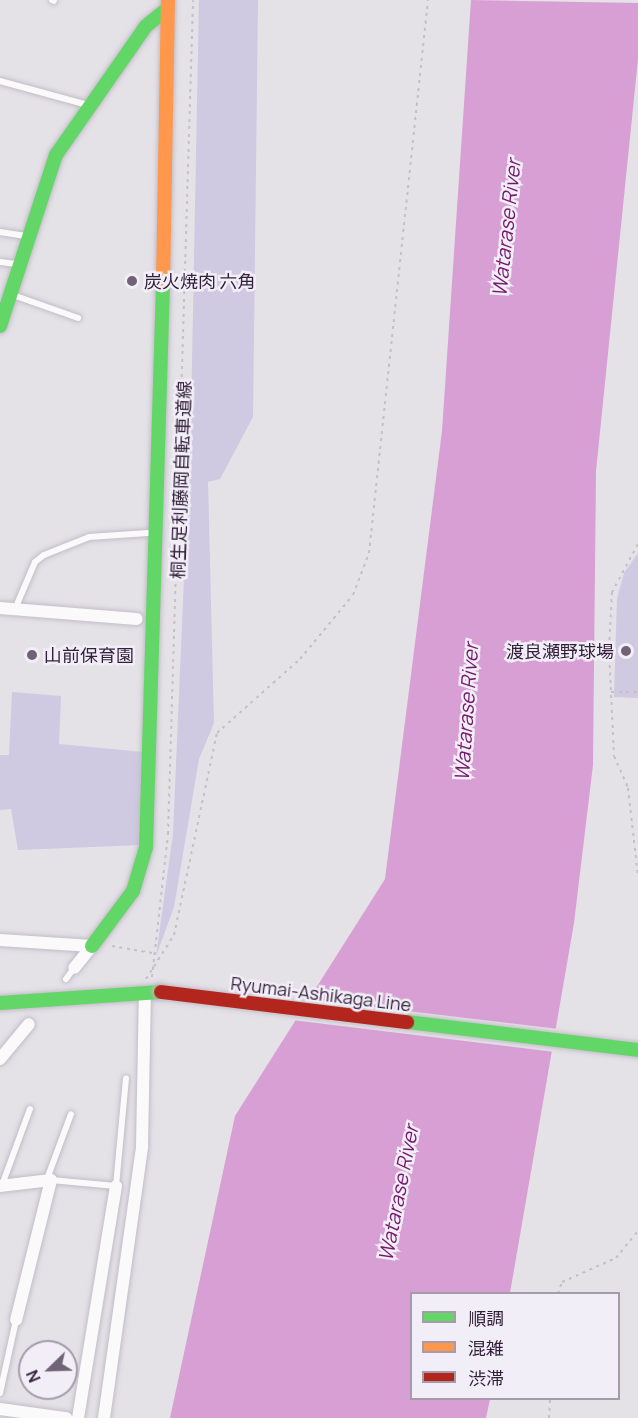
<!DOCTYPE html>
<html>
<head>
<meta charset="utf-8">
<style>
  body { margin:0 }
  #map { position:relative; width:638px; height:1418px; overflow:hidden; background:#e4e1e7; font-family:Manrope,"Noto Sans JP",sans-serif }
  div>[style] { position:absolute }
  .green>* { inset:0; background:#cfc9e2 }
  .water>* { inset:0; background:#d79fd3 }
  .pier>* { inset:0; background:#e4e1e7 }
  .path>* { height:2px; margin-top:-1px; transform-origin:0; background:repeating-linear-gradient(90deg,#c4bfc8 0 3px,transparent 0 7.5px) }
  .roads { filter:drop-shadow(0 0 2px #c2bdc7) drop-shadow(0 0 2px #c2bdc7) }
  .lane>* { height:6px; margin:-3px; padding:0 3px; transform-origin:3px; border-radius:3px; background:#fbfafb }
  .street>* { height:12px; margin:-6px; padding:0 6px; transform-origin:6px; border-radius:6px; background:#fbfafb }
  .fast>* { height:14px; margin:-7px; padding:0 7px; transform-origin:7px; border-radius:7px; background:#63d668 }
  .slow>* { height:14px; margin:-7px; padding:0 7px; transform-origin:7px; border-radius:7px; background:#ff974d }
  .bridges { filter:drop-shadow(0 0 2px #c2bdc7) drop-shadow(0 0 2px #c2bdc7) }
  .fast-bridge>* { height:14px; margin:-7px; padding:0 7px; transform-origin:7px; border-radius:7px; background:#63d668 }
  .jam-bridge>* { height:14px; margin:-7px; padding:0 7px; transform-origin:7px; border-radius:7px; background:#b3261e }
  .dots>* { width:16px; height:16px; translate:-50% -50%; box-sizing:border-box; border:3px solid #f2eef7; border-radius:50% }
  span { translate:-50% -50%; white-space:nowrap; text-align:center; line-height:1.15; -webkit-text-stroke:5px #f2eef7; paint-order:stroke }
  .poi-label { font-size:18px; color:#321f3a }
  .left { translate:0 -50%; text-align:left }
  .right { translate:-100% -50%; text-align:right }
  .street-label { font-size:18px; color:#321f3a }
  .water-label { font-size:20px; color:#77186c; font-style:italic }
  .legend { position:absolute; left:410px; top:1292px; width:210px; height:108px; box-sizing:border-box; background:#f2eef7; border:2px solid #a59bab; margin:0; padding:8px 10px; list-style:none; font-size:18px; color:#321f3a }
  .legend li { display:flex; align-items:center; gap:12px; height:30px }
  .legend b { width:30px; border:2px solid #a59bab }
  .north { position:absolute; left:18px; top:1340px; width:60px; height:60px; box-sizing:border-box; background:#f2eef7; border:2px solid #a59bab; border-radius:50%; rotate:247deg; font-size:16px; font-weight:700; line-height:24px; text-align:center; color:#321f3a }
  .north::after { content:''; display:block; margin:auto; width:21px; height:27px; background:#706377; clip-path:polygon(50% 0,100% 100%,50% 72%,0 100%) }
</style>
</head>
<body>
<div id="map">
  <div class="green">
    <div style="clip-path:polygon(199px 0,258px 0,253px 417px,220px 479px,208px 482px,214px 723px,199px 759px,174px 907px,156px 956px,173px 834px,191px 416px)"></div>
    <div style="clip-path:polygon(638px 553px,638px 698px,614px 697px,617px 599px,624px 573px)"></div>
    <div style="clip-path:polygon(12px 692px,61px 696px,59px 744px,143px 752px,140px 845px,18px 850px,11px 809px,0 810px,0 755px,9px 755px)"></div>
  </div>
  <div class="water">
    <div style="clip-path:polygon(471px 0,638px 3px,638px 59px,596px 471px,593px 765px,574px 923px,510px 1293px,412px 1294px,412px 1398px,490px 1399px,486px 1418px,170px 1418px,235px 1116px,385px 879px,442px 431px)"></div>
  </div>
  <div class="pier">
    <div style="clip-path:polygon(306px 999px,559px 1029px,555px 1052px,292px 1020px)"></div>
  </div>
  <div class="path">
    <div style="left:638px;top:544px;width:55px;rotate:118.4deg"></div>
    <div style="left:612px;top:592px;width:58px;rotate:93deg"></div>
    <div style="left:609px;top:650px;width:106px;rotate:87.3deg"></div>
    <div style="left:614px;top:756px;width:35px;rotate:66deg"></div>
    <div style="left:628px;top:788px;width:89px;rotate:83.5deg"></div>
    <div style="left:611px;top:692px;width:27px"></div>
    <div style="left:112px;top:946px;width:41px;rotate:9.9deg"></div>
    <div style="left:152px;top:977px;width:144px;rotate:-83.6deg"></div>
    <div style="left:168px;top:834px;width:834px;rotate:-88.28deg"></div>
    <div style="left:146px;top:979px;width:52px;rotate:-57.5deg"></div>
    <div style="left:174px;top:935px;width:207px;rotate:-78deg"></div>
    <div style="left:217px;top:733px;width:111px;rotate:-41.7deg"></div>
    <div style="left:300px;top:659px;width:83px;rotate:-50.4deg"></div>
    <div style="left:353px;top:595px;width:45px;rotate:-69.1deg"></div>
    <div style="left:369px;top:553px;width:556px;rotate:-83.91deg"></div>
    <div style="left:558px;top:1294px;width:13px;rotate:-72deg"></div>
    <div style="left:562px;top:1282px;width:59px;rotate:-24deg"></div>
    <div style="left:616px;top:1258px;width:35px;rotate:-51deg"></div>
    <div style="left:549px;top:1418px;width:20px;rotate:-87deg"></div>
  </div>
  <div class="roads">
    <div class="lane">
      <div style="left:52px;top:0;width:2px;rotate:27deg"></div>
      <div style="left:0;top:81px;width:91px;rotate:15.3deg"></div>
      <div style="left:0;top:232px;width:26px;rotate:9deg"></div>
      <div style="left:0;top:262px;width:17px;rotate:7deg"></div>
      <div style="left:13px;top:295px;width:69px;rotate:19.5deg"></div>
      <div style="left:15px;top:609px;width:51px;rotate:-66.9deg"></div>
      <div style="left:35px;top:562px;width:11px;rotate:-38deg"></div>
      <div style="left:44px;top:555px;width:48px;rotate:-21.8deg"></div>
      <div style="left:89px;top:537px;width:59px;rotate:-3.9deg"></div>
      <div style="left:66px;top:979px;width:14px;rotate:-54deg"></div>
      <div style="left:47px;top:1179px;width:69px;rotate:-69.7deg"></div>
      <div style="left:51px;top:1180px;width:65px;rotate:5.3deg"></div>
      <div style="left:116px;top:1186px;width:108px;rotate:-84.7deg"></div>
      <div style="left:2px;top:1185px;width:81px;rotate:-69.8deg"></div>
      <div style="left:0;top:1393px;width:75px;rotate:-77.6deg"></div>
    </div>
    <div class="street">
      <div style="left:0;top:608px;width:137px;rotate:4.6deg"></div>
      <div style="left:0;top:940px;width:92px;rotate:3.7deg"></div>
      <div style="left:92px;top:946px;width:28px;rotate:129deg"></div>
      <div style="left:0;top:1059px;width:45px;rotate:-50.4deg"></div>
      <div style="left:0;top:1186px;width:51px;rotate:-6.7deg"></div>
      <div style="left:51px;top:1180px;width:144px;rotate:104deg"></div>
      <div style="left:0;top:1409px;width:67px;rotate:7.8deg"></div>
      <div style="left:78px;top:1418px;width:235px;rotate:-80.7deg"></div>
      <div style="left:104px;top:1418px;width:275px;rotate:-82deg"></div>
      <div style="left:142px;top:1146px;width:154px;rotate:-88.9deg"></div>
    </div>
    <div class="fast">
      <div style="left:0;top:326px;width:180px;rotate:-71.9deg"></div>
      <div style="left:56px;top:155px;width:157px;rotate:-55.1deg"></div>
      <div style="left:146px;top:26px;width:28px;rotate:-39deg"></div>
      <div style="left:92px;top:946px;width:69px;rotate:-53.3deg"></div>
      <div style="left:133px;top:891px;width:46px;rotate:-73.5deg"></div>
      <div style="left:146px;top:847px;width:563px;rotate:-88.27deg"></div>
      <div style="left:0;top:1003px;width:161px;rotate:-3.9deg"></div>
    </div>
    <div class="slow">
      <div style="left:163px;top:284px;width:284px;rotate:-89deg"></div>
    </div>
  </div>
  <div class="bridges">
    <div class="fast-bridge">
      <div style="left:407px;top:1022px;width:233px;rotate:6.9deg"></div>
    </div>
    <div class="jam-bridge">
      <div style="left:161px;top:992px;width:248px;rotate:7deg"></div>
    </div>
  </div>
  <div class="dots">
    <div style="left:132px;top:281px;background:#706377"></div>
    <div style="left:626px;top:651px;background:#706377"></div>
    <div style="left:32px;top:655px;background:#706377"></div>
  </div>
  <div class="poi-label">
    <span class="left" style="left:144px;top:281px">炭火焼肉 六角</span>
    <span class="right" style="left:614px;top:651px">渡良瀬野球場</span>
    <span class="left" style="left:44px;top:655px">山前保育園</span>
  </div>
  <div class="street-label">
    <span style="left:181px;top:480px;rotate:-88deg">桐生足利藤岡自転車道線</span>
    <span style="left:321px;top:994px;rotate:7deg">Ryumai-Ashikaga Line</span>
  </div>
  <div class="water-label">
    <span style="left:506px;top:228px;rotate:-84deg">Watarase River</span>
    <span style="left:466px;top:712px;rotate:-86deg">Watarase River</span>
    <span style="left:398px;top:1193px;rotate:-79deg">Watarase River</span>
  </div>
  <ul class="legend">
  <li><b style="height:8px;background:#63d668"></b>順調</li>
  <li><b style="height:8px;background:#ff974d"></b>混雑</li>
  <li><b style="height:8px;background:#b3261e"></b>渋滞</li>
  </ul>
  <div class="north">N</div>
</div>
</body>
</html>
